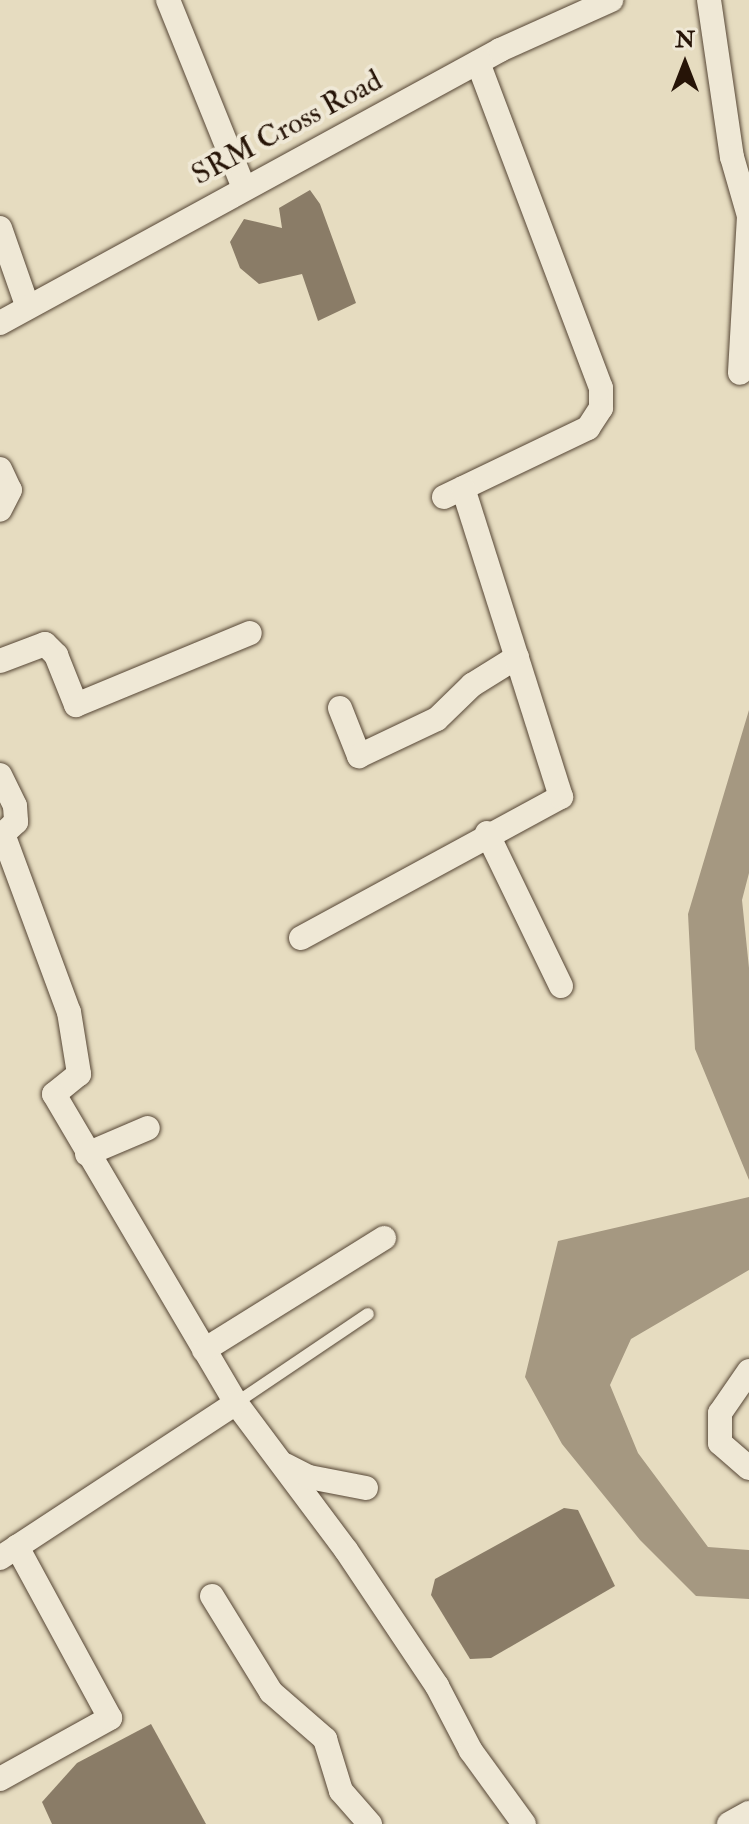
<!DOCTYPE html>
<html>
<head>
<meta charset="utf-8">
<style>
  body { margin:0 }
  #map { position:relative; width:749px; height:1824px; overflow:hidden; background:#e6dcc0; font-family:"IM FELL Double Pica",serif }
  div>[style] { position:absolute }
  .water>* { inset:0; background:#a59881 }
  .building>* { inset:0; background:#8a7c67 }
  .roads { filter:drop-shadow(0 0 2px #564635) drop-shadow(0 0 2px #564635) }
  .lane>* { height:12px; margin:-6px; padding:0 6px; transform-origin:6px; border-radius:6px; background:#efe8d6 }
  .street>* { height:24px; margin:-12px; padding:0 12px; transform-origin:12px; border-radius:12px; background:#efe8d6 }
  span { translate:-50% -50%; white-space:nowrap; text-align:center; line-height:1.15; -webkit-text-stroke:8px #efe8d6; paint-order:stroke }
  .street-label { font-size:30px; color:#261407 }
  .north { position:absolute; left:645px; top:24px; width:80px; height:80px; -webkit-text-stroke:6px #efe8d6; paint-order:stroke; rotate:0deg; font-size:22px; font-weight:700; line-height:32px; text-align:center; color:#261407 }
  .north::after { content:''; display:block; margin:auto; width:28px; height:36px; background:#261407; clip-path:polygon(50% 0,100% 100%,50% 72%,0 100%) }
</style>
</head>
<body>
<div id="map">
  <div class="water">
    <div style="clip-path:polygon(749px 710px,749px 873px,742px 900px,749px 968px,749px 1180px,695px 1049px,688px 914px)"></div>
    <div style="clip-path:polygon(749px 1197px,749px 1270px,631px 1339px,610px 1385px,638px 1453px,708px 1547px,749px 1550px,749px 1599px,696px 1596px,640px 1540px,562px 1444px,525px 1377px,558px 1241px)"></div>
  </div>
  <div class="building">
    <div style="clip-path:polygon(310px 190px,320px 204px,356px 303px,318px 321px,302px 274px,259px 284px,240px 268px,230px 242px,244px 219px,282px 228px,279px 208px)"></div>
    <div style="clip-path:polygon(564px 1508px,578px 1510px,615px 1586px,491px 1658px,470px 1659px,431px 1595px,435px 1579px)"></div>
    <div style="clip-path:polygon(151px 1724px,206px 1824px,52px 1824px,42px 1802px,77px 1763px)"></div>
  </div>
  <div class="roads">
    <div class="lane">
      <div style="left:236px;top:1403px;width:159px;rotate:-34deg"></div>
    </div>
    <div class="street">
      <div style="left:168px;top:0;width:203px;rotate:68deg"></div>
      <div style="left:709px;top:0;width:159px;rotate:81.7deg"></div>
      <div style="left:732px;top:157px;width:61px;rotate:73.9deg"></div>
      <div style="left:749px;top:216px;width:157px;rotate:93.3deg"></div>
      <div style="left:0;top:228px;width:82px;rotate:70.7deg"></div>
      <div style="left:0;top:323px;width:570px;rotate:-28.63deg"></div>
      <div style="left:500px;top:50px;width:122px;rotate:-24.2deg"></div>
      <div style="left:0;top:469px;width:23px;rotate:65deg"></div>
      <div style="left:10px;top:490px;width:22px;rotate:117deg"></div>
      <div style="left:444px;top:497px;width:160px;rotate:-25.6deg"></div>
      <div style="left:588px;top:428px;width:24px;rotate:-57deg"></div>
      <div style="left:601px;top:408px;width:20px;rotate:-90deg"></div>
      <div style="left:601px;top:388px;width:348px;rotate:-110.7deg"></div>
      <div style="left:0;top:661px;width:48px;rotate:-20.7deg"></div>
      <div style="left:45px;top:644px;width:16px;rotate:45deg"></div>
      <div style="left:56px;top:655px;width:54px;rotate:68.2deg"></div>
      <div style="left:76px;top:705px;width:188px;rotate:-22.5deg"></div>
      <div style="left:340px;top:708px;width:52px;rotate:68.4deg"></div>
      <div style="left:359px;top:756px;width:86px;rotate:-25.4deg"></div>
      <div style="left:437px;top:719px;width:49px;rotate:-44.2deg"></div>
      <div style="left:472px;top:685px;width:53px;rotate:-31.9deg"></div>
      <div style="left:0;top:775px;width:34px;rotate:64deg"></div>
      <div style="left:15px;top:806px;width:16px;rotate:86deg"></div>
      <div style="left:16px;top:822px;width:18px;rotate:137deg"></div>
      <div style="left:3px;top:834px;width:190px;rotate:69.7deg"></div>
      <div style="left:69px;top:1012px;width:63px;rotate:80.8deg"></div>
      <div style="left:79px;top:1074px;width:32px;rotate:141deg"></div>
      <div style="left:54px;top:1094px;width:359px;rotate:59.5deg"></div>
      <div style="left:236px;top:1403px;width:184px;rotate:53.2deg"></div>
      <div style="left:346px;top:1550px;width:164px;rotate:56.2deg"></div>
      <div style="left:437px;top:1686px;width:73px;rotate:62.4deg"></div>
      <div style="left:471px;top:1751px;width:90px;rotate:54deg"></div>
      <div style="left:487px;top:833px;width:170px;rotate:64.2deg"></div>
      <div style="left:301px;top:938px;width:296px;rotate:-28.5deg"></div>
      <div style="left:561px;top:797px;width:324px;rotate:-107.6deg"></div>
      <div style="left:87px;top:1154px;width:66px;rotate:-23.1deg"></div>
      <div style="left:204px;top:1350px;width:212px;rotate:-31.9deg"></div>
      <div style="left:749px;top:1371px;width:51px;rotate:124.6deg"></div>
      <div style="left:720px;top:1413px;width:30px;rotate:90deg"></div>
      <div style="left:720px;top:1443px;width:38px;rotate:41deg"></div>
      <div style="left:285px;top:1465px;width:27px;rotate:27deg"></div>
      <div style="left:309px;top:1477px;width:58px;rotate:10.9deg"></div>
      <div style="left:0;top:1558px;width:282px;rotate:-33.3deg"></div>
      <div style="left:212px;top:1596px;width:113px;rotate:58.4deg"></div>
      <div style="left:271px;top:1692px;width:72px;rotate:41deg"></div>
      <div style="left:325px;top:1739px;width:54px;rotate:72.9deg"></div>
      <div style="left:341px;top:1791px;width:44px;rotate:48.7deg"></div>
      <div style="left:0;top:1779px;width:126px;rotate:-29deg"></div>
      <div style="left:110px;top:1718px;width:195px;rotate:-118.5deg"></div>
      <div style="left:729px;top:1824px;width:23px;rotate:-29deg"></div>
    </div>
  </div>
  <div class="street-label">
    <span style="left:287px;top:128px;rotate:-28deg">SRM Cross Road</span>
  </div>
  <div class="north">N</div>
</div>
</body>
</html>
